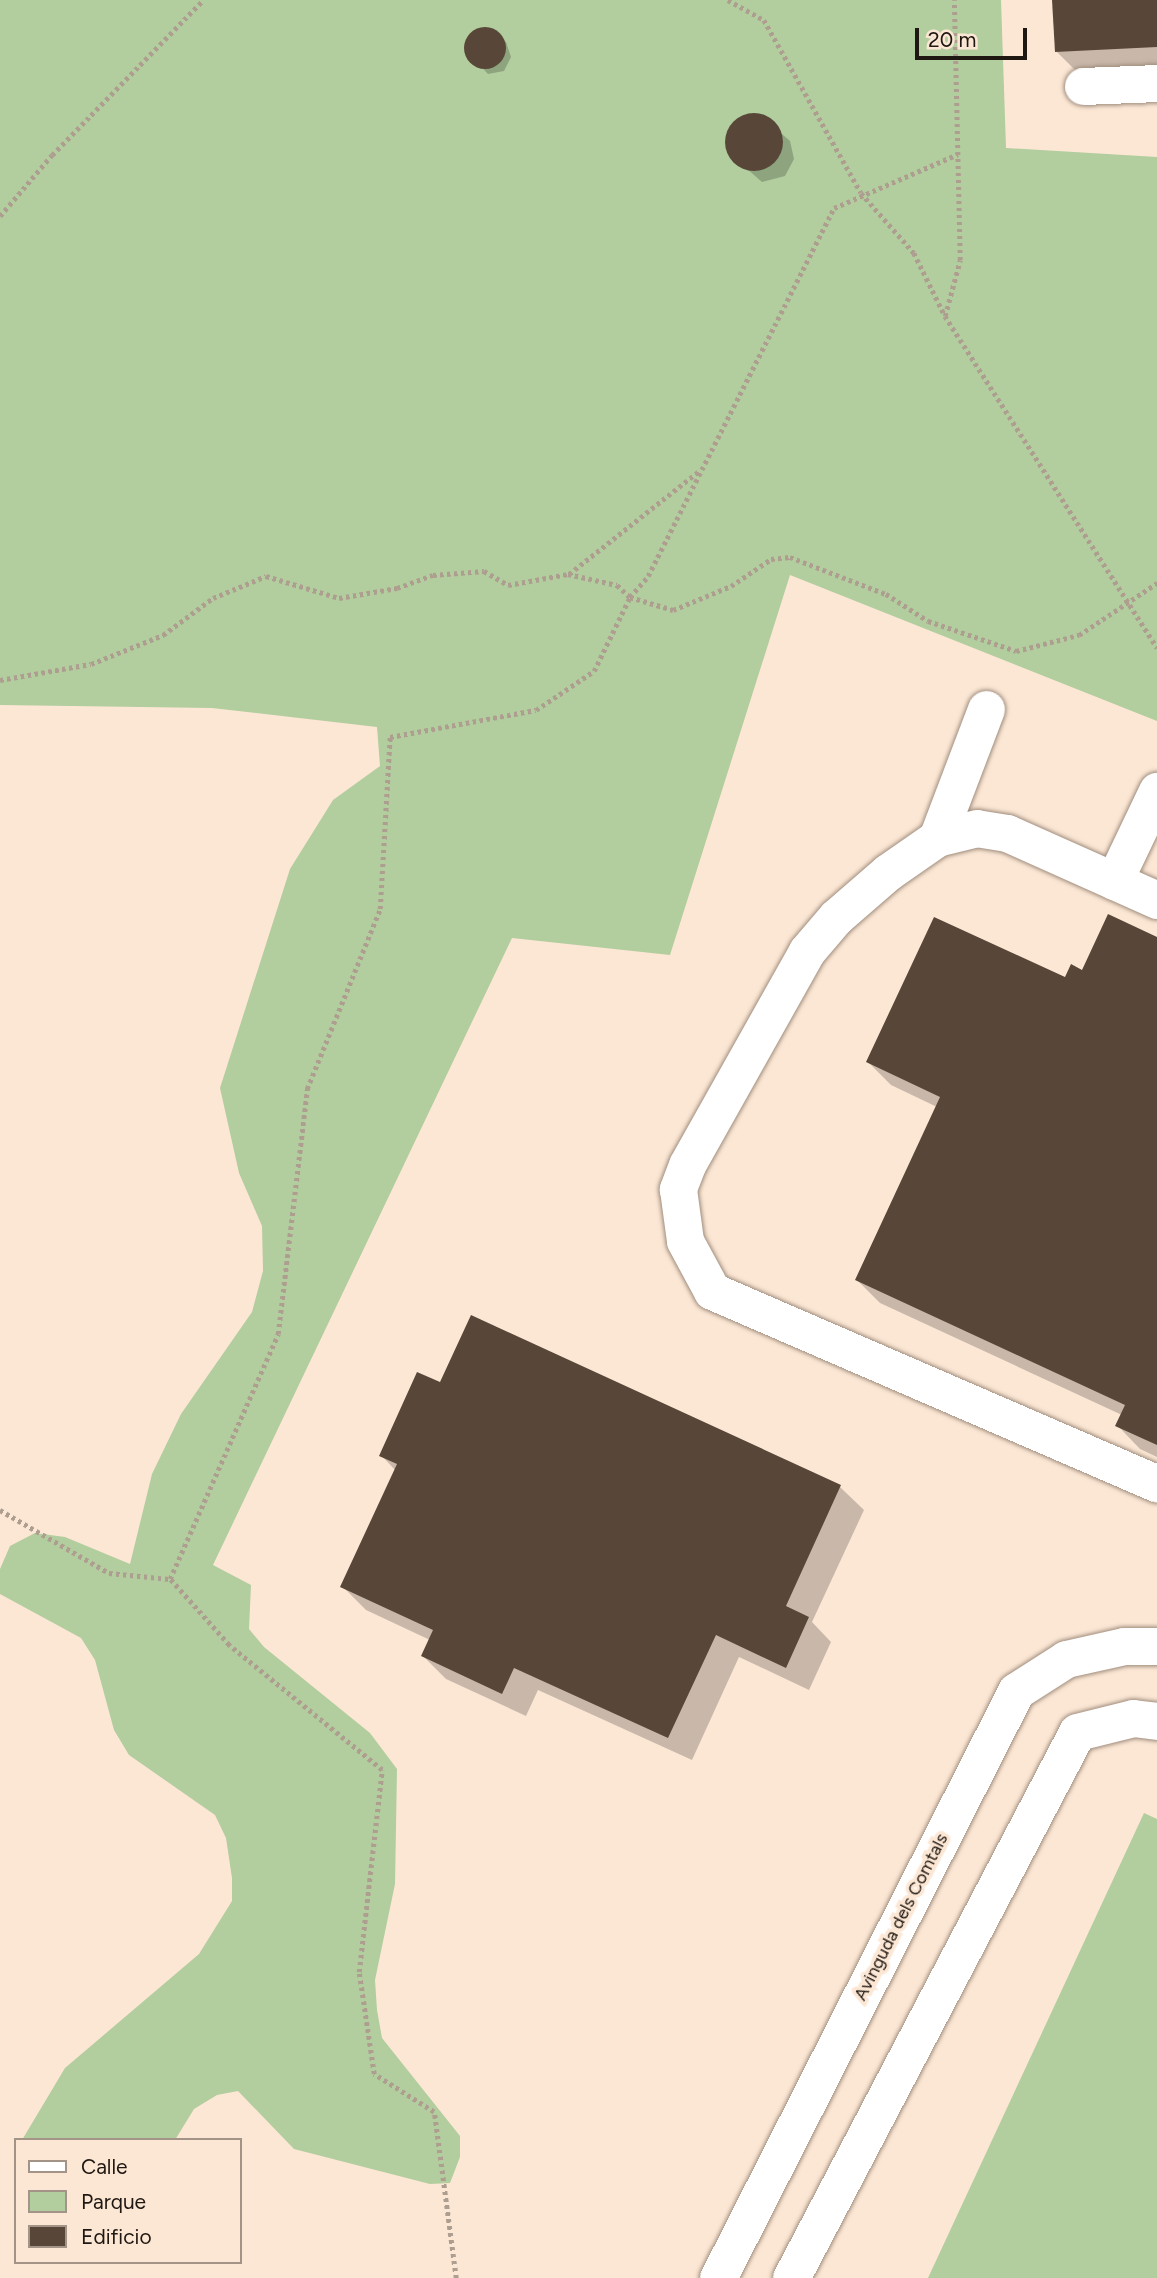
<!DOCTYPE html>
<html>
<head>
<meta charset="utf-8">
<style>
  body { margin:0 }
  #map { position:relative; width:1157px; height:2278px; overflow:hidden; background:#fce7d5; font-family:Figtree,sans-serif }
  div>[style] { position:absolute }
  .green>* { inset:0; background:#b2cd9e }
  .shadow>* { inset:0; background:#0003 }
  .building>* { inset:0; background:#584738 }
  .round { border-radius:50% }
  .path>* { height:4.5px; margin-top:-2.25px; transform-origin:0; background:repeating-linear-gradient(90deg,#ae9e90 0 3.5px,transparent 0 7px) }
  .roads { filter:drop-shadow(0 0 2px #a08d7d) drop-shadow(0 0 2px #a08d7d) }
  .minor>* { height:37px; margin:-18.5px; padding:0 18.5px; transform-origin:18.5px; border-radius:18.5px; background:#fff }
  span { translate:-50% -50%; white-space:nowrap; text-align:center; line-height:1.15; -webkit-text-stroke:7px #fce7d5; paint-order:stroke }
  .street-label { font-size:18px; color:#1f1711 }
  .legend { position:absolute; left:14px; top:2138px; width:228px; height:126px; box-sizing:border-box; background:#fce7d5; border:2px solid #a49487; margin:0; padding:9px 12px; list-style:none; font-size:21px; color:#1f1711 }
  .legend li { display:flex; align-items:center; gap:14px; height:35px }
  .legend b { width:35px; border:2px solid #a49487 }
  .scale { position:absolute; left:915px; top:28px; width:112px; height:32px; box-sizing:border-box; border:4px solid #1f1711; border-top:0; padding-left:9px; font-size:21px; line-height:24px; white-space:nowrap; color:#1f1711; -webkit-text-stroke:5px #fce7d5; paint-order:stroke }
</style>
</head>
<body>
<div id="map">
  <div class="green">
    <div style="clip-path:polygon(0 0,1001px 0,1006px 148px,1157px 157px,1157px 721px,790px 575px,670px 955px,512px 938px,213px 1565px,251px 1585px,249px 1629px,264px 1647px,370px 1733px,397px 1769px,395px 1884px,375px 1980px,377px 2010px,382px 2038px,460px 2136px,460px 2157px,450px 2183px,430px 2184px,294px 2149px,238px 2091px,217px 2095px,194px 2109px,175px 2140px,22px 2140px,65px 2068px,199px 1954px,232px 1901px,232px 1878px,226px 1838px,215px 1815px,129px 1755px,114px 1730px,95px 1660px,81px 1638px,0 1594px,0 1569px,10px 1546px,35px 1533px,65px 1537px,130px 1564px,152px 1474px,181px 1414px,252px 1312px,263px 1271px,262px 1226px,239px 1173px,220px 1088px,290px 869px,333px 800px,380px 766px,377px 727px,212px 708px,0 705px)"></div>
    <div style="clip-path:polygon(1144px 1813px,1157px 1819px,1157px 2278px,928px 2278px)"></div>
  </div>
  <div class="shadow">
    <div style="clip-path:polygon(1054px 0,1157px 0,1157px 71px,1080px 75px,1057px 52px)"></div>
    <div style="clip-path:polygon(485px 29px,506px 42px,511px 57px,504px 71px,488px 74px,466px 51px,470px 35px)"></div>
    <div style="clip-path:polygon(761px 116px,790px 141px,794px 159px,785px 176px,762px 182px,730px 154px,728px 136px,742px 118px)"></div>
    <div style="clip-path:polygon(1157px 939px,1157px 1457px,1140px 1449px,1117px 1425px,1122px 1415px,880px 1303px,857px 1280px,937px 1107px,891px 1085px,868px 1062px)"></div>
    <div style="clip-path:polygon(472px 1317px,840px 1487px,864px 1510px,812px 1622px,831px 1642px,809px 1690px,739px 1657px,692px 1760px,538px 1690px,526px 1716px,446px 1679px,423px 1656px,430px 1640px,366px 1610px,342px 1586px,396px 1471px,381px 1455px,441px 1385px)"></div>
  </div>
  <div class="building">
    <div style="clip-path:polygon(1052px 0,1157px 0,1157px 47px,1055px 52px)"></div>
    <div class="round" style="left:464px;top:27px;width:42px;height:42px"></div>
    <div class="round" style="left:725px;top:113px;width:58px;height:58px"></div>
    <div style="clip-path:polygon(1108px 914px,1157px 937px,1157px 1445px,1115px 1426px,1125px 1405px,855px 1280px,940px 1097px,866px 1062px,934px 917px,1065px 977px,1071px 964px,1082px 970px)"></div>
    <div style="clip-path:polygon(471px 1315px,841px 1485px,786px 1606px,809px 1617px,786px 1668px,716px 1635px,668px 1738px,514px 1668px,502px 1694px,421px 1656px,433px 1630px,340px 1587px,397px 1464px,379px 1456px,417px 1372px,440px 1382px)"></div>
  </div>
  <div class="path">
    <div style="left:728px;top:0;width:41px;rotate:29.1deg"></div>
    <div style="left:764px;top:20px;width:198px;rotate:60.7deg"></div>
    <div style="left:861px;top:193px;width:80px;rotate:48.5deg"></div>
    <div style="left:914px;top:253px;width:70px;rotate:63.8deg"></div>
    <div style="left:945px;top:316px;width:394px;rotate:57.4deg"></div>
    <div style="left:0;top:216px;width:80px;rotate:-49.6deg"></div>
    <div style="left:52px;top:155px;width:216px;rotate:-45.7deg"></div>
    <div style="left:945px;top:316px;width:58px;rotate:-75deg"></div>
    <div style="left:960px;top:260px;width:260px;rotate:-91.3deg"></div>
    <div style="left:569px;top:574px;width:166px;rotate:-38.4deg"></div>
    <div style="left:0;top:680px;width:92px;rotate:-10deg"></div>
    <div style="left:91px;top:664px;width:78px;rotate:-21.9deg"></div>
    <div style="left:163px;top:635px;width:62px;rotate:-36.5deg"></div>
    <div style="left:213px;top:598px;width:57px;rotate:-22.5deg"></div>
    <div style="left:266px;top:576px;width:76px;rotate:16.8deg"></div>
    <div style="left:339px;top:598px;width:59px;rotate:-9.8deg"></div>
    <div style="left:397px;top:588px;width:38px;rotate:-20deg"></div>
    <div style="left:433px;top:575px;width:51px;rotate:-4.5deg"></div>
    <div style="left:484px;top:571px;width:28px;rotate:30deg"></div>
    <div style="left:508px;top:585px;width:61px;rotate:-10.4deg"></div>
    <div style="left:568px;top:574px;width:50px;rotate:12.7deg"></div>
    <div style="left:617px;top:585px;width:18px;rotate:43deg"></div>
    <div style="left:630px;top:597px;width:45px;rotate:16.8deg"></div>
    <div style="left:673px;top:610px;width:63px;rotate:-22.5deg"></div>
    <div style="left:731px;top:586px;width:48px;rotate:-34deg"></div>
    <div style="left:771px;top:559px;width:19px;rotate:-6deg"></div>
    <div style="left:790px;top:557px;width:103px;rotate:21.1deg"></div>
    <div style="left:886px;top:594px;width:50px;rotate:32.7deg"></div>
    <div style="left:928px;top:621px;width:93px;rotate:18.8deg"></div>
    <div style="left:1016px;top:651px;width:65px;rotate:-14.3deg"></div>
    <div style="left:1079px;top:635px;width:94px;rotate:-33.7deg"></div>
    <div style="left:0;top:1510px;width:126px;rotate:30deg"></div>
    <div style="left:109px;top:1573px;width:61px;rotate:5.6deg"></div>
    <div style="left:456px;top:2278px;width:167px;rotate:-97.5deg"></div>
    <div style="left:434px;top:2112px;width:71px;rotate:-147.7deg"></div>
    <div style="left:374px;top:2074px;width:103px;rotate:-98.4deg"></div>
    <div style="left:359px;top:1972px;width:203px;rotate:-83.5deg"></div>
    <div style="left:382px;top:1770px;width:198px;rotate:-140.8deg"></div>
    <div style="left:229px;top:1645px;width:89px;rotate:-131.8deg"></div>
    <div style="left:170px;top:1579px;width:268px;rotate:-66.2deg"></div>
    <div style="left:278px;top:1334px;width:247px;rotate:-83.2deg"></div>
    <div style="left:307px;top:1089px;width:194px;rotate:-67.9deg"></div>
    <div style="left:380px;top:909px;width:172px;rotate:-86.7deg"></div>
    <div style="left:390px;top:737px;width:148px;rotate:-10.5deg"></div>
    <div style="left:536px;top:710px;width:70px;rotate:-33.9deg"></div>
    <div style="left:594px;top:671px;width:82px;rotate:-64.1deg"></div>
    <div style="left:630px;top:597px;width:28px;rotate:-49deg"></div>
    <div style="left:648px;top:576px;width:412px;rotate:-63.2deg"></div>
    <div style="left:834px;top:208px;width:135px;rotate:-23.5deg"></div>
  </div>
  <div class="roads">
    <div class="minor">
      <div style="left:1083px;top:86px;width:74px;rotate:-2.3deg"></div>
      <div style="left:937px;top:838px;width:138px;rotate:-69.2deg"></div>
      <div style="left:1114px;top:881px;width:100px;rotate:-64.5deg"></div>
      <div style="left:1157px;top:900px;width:164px;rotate:-155.9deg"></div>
      <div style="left:1007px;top:833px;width:30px;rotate:-171deg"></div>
      <div style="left:977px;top:828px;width:41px;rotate:166deg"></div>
      <div style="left:937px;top:838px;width:60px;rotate:145.2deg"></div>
      <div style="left:888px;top:872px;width:69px;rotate:139.1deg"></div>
      <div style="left:836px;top:917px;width:45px;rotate:130.5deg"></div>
      <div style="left:807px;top:951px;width:245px;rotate:119.3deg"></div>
      <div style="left:687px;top:1165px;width:26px;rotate:111deg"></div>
      <div style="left:678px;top:1189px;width:52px;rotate:82.3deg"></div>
      <div style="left:685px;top:1241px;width:57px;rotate:61.6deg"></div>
      <div style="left:712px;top:1291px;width:485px;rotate:23.4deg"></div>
      <div style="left:718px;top:2278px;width:658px;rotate:-63.08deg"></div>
      <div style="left:1016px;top:1691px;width:59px;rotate:-32.6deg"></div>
      <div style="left:1066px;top:1659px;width:59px;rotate:-12.6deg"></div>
      <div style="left:1124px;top:1646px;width:33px"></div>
      <div style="left:791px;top:2278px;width:616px;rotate:-62.35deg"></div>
      <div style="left:1077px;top:1732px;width:58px;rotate:-14deg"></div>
      <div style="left:1133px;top:1718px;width:24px;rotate:7deg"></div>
    </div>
  </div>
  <div class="street-label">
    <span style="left:901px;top:1917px;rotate:-63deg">Avinguda dels Comtals</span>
  </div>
  <ul class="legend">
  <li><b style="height:9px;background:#fff"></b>Calle</li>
  <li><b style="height:19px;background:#b2cd9e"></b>Parque</li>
  <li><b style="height:19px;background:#584738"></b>Edificio</li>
  </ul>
  <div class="scale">20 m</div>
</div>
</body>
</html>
